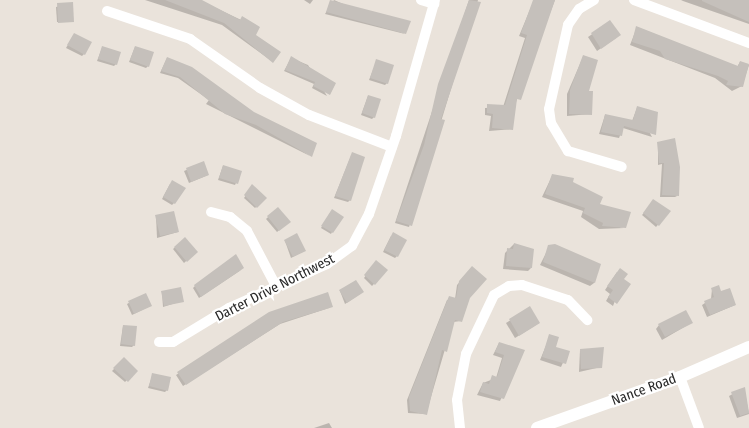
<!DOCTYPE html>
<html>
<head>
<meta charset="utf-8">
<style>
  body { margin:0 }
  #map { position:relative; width:749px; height:428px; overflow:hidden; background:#eae3db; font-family:"Fira Sans Condensed",sans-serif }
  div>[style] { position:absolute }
  .shadow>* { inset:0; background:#0003 }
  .building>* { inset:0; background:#c5c0bb }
  .minor>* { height:10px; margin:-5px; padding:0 5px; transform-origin:5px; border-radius:5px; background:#fff }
  .tertiary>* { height:12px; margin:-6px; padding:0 6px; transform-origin:6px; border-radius:6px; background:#fff }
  span { translate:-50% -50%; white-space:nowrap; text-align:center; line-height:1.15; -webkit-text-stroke:4.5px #fff; paint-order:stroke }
  .street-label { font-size:14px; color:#282828 }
</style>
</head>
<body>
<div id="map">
  <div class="shadow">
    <div style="clip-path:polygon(145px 0,199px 0,258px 28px,254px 35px,273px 62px,222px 25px)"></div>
    <div style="clip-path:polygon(304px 0,313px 0,310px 4px)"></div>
    <div style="clip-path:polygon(334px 0,359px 11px,405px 34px,325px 14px)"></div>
    <div style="clip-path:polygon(469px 0,478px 0,409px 227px,395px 223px)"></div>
    <div style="clip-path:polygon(534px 0,555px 0,516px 102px,512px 129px,489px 131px,491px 116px,485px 115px,485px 108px,503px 107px,525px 38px,519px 36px)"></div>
    <div style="clip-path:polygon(681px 0,749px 0,749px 24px,683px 1px)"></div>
    <div style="clip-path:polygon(72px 4px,73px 22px,57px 22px,56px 7px)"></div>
    <div style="clip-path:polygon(610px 22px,616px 38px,597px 51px,588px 37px)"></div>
    <div style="clip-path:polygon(637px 27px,737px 67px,740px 62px,749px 65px,742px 86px,732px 91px,715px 78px,630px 45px)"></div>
    <div style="clip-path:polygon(73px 36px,84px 54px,82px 56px,66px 48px)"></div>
    <div style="clip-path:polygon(135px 47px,148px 66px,146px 68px,129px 62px)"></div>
    <div style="clip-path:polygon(102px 48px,116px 64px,114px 66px,97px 61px)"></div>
    <div style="clip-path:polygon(583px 57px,591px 114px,567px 116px,567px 94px)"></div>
    <div style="clip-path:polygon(167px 58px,310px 156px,206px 104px,209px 100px,178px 78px,160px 73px)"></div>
    <div style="clip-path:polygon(291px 58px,308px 65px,327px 96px,312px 88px,314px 84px,284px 71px)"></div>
    <div style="clip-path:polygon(377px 60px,387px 83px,385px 85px,369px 80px)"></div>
    <div style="clip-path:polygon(368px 96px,374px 117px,372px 119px,361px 115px)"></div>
    <div style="clip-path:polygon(637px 108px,652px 137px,623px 128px,619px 138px,599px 134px,605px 115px,632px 121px)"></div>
    <div style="clip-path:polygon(658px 143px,677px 196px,675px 197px,660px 197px,662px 164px,658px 165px)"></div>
    <div style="clip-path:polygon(351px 156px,350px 200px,348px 202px,334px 198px)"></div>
    <div style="clip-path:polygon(203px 163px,208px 175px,189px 183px,184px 171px)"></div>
    <div style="clip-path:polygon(223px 166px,241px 172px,235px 185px,218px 180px)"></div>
    <div style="clip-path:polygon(552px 176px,571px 183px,606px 224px,624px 228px,599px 229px,581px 217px,583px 211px,542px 197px)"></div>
    <div style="clip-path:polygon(170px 184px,174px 203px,172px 205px,162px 199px)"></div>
    <div style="clip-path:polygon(251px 188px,265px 198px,255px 208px,244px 198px)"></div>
    <div style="clip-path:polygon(654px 201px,669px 212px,656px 227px,642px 215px)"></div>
    <div style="clip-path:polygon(278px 208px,289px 222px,277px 232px,266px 219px)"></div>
    <div style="clip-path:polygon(330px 213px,332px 232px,331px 234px,321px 228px)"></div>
    <div style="clip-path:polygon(156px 216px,178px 232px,157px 238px)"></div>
    <div style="clip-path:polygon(391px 236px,397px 256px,395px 258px,383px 252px)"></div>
    <div style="clip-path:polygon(185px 239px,196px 252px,184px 263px,173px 249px)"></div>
    <div style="clip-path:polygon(285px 241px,304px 251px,291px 258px)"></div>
    <div style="clip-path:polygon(514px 244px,531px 268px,528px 271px,503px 269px,505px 253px)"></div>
    <div style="clip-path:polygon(549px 247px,599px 265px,594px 283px,590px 286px,540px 265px)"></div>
    <div style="clip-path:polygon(375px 263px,386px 271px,372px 286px,364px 278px)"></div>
    <div style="clip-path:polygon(472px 268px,469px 297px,461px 321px,453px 322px,426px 414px,408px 413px,407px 400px,447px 300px,455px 299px,457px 285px)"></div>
    <div style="clip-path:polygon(241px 270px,199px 298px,193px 288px,195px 286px)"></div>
    <div style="clip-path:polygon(617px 272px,623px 280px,613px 306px,606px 301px,610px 294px,605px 290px)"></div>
    <div style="clip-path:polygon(712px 289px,735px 305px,707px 317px,702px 305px,711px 299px)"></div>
    <div style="clip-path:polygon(340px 291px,360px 294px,345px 304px)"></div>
    <div style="clip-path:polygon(162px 293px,182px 301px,163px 307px)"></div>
    <div style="clip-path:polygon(145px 294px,150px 306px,132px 315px,127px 304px)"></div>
    <div style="clip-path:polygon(329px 308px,280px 324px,183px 386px,176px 375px,270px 313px)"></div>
    <div style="clip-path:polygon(530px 308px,539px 323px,515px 338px,506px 323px)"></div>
    <div style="clip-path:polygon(691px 323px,662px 340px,656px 329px,659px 325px)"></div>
    <div style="clip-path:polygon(123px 326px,134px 345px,132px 347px,120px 346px)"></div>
    <div style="clip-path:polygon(550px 336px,555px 348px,568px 352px,561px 367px,540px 360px)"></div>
    <div style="clip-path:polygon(499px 343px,523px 351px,500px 401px,477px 395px,483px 383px,496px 378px,502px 358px,493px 355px)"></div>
    <div style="clip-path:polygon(580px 350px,601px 367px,579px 372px)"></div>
    <div style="clip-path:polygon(124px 359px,136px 371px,125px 382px,112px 371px)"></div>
    <div style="clip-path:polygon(153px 374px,167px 390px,165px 392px,148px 388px)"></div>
    <div style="clip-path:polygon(744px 388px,749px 414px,737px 418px,729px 396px)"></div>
    <div style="clip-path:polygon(329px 423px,332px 428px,314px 428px)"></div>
  </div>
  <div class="building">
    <div style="clip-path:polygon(165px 0,202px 0,240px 20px,242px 16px,260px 27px,256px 35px,281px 52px,273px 63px,224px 23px)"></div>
    <div style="clip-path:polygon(330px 0,411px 21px,406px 34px,326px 12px)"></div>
    <div style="clip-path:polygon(469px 0,481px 2px,441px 119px,445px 120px,412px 226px,396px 221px,424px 145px,438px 84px)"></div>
    <div style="clip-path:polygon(533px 0,555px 0,521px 100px,517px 99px,513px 130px,492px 128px,493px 114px,487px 113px,487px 104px,505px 105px,527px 35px,521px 33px)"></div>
    <div style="clip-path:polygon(749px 0,749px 22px,702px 1px,702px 0)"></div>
    <div style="clip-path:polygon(73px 2px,74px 22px,58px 23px,57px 3px)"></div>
    <div style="clip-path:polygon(610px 20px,621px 35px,601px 49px,591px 33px)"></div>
    <div style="clip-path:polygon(636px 26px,738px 66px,740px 61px,749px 64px,743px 87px,726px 85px,728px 81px,718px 76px,665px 59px,660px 51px,632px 42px)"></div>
    <div style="clip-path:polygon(74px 33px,92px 42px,85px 55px,67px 45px)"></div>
    <div style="clip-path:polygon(102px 46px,121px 52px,117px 65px,98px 59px)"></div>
    <div style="clip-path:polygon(135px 46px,154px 52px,149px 67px,130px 60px)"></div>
    <div style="clip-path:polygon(583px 55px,598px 60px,589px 91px,593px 91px,592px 115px,569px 114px,570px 90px)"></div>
    <div style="clip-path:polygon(291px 56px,336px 83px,330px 95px,313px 86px,315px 82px,285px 70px)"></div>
    <div style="clip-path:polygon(167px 57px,192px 67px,254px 112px,317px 143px,312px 157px,256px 125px,225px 114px,180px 77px,161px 71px)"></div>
    <div style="clip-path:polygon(376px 59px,394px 65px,388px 84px,370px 78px)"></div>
    <div style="clip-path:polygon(368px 95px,381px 99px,375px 118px,362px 113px)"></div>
    <div style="clip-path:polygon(637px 106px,658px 112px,656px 135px,624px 126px,622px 136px,601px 132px,605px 114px,633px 120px)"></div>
    <div style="clip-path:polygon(675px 138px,680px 167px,679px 196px,662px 195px,664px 163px,659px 163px,657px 142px)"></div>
    <div style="clip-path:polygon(352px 152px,365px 157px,351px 201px,335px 196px)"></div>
    <div style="clip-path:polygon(204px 161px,209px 175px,191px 182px,186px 168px)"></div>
    <div style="clip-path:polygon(223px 165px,242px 171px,238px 184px,219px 178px)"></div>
    <div style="clip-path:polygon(552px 174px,574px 178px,573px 182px,603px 197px,600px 204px,631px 212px,626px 228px,602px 226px,603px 223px,583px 213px,585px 208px,545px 194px)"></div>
    <div style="clip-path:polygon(172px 180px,186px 188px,175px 204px,163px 197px)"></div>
    <div style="clip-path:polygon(252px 184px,267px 198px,257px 208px,244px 195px)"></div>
    <div style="clip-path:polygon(653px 199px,671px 211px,659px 226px,643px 213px)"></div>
    <div style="clip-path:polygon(278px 207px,291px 222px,279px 231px,267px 216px)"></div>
    <div style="clip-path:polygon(332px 209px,344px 217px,333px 233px,321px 226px)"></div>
    <div style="clip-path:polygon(174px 211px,179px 232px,160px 236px,155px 215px)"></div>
    <div style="clip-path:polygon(393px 232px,407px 240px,398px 257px,384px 250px)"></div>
    <div style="clip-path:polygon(297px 233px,306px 251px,293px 257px,284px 240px)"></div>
    <div style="clip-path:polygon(185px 237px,198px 252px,187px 262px,174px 247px)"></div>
    <div style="clip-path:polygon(514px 243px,534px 249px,532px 268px,506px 266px,507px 248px,513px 249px)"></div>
    <div style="clip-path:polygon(555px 244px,601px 264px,595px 283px,543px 262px,548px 245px)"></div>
    <div style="clip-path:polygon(236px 254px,244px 268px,201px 297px,194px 285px)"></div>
    <div style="clip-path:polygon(376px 260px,388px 270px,375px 285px,364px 275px)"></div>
    <div style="clip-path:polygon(472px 266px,487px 279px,470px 298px,462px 322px,455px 320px,447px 352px,442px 350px,427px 415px,410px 411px,409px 397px,449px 296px,456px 298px,459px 281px)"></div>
    <div style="clip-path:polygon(620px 268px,628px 274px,624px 279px,631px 284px,617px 304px,608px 297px,613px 290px,607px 286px)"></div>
    <div style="clip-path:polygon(356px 280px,364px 292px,347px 303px,339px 290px)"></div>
    <div style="clip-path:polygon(719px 285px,721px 291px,730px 288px,736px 305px,710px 315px,704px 301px,714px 297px,711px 288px)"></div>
    <div style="clip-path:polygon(181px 287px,184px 302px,164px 306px,161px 291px)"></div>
    <div style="clip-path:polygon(328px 292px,333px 307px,283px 322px,186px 385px,177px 372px,269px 312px)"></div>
    <div style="clip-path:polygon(146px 293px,152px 306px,134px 314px,128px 301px)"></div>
    <div style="clip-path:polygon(530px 306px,540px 323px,519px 336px,509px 319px)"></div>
    <div style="clip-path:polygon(686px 310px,693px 323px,665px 337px,658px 324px)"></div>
    <div style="clip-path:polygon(123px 325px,137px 326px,135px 346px,121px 344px)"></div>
    <div style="clip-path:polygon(549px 334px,559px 337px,556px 347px,570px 351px,566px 364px,542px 357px)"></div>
    <div style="clip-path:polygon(499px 342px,525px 350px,504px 399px,480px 392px,483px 382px,489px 384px,492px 375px,497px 377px,504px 355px,495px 352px)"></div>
    <div style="clip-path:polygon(604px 347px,602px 368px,581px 369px,580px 349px)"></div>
    <div style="clip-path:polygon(124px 357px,138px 371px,128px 382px,113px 368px)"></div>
    <div style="clip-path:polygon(152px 373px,171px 377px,168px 391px,149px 386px)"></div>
    <div style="clip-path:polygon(745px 387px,749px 413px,740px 416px,731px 392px)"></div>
  </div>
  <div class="minor">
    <div style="left:421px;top:0;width:14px;rotate:17deg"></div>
    <div style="left:594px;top:0;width:17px;rotate:149deg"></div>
    <div style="left:579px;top:9px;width:19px;rotate:125deg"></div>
    <div style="left:568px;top:25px;width:86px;rotate:102.7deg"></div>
    <div style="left:549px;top:109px;width:14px;rotate:82deg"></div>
    <div style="left:551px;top:123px;width:33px;rotate:59deg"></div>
    <div style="left:568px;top:151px;width:56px;rotate:16.5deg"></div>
    <div style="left:634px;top:0;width:123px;rotate:20.5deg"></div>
    <div style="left:107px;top:11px;width:88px;rotate:18.6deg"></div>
    <div style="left:190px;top:39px;width:85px;rotate:35deg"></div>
    <div style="left:260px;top:88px;width:56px;rotate:28.9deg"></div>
    <div style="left:309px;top:115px;width:89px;rotate:21.1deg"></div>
    <div style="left:211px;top:212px;width:20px;rotate:15deg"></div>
    <div style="left:230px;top:217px;width:22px;rotate:39deg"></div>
    <div style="left:247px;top:231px;width:62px;rotate:62.2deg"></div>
    <div style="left:159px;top:342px;width:14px"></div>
    <div style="left:173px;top:342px;width:66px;rotate:-31.3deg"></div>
    <div style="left:229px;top:308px;width:107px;rotate:-24.2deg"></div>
    <div style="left:327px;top:264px;width:31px;rotate:-36deg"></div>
    <div style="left:352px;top:246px;width:36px;rotate:-62deg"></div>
    <div style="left:369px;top:214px;width:83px;rotate:-70.9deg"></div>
    <div style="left:396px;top:136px;width:141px;rotate:-74deg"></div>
    <div style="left:680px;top:377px;width:54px;rotate:69.6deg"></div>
    <div style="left:460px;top:428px;width:28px;rotate:-96deg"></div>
    <div style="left:457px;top:400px;width:47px;rotate:-78.9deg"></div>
    <div style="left:466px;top:354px;width:65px;rotate:-64.6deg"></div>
    <div style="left:494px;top:295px;width:17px;rotate:-31deg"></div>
    <div style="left:509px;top:286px;width:13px;rotate:-4deg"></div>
    <div style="left:522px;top:285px;width:48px;rotate:18.1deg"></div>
    <div style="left:568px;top:300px;width:28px;rotate:46deg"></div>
  </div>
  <div class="tertiary">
    <div style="left:537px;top:428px;width:152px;rotate:-19.6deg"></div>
    <div style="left:680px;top:377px;width:75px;rotate:-23.5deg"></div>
  </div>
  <div class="street-label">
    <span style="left:275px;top:288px;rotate:-27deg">Darter Drive Northwest</span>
    <span style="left:644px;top:390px;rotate:-20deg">Nance Road</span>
  </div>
</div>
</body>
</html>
